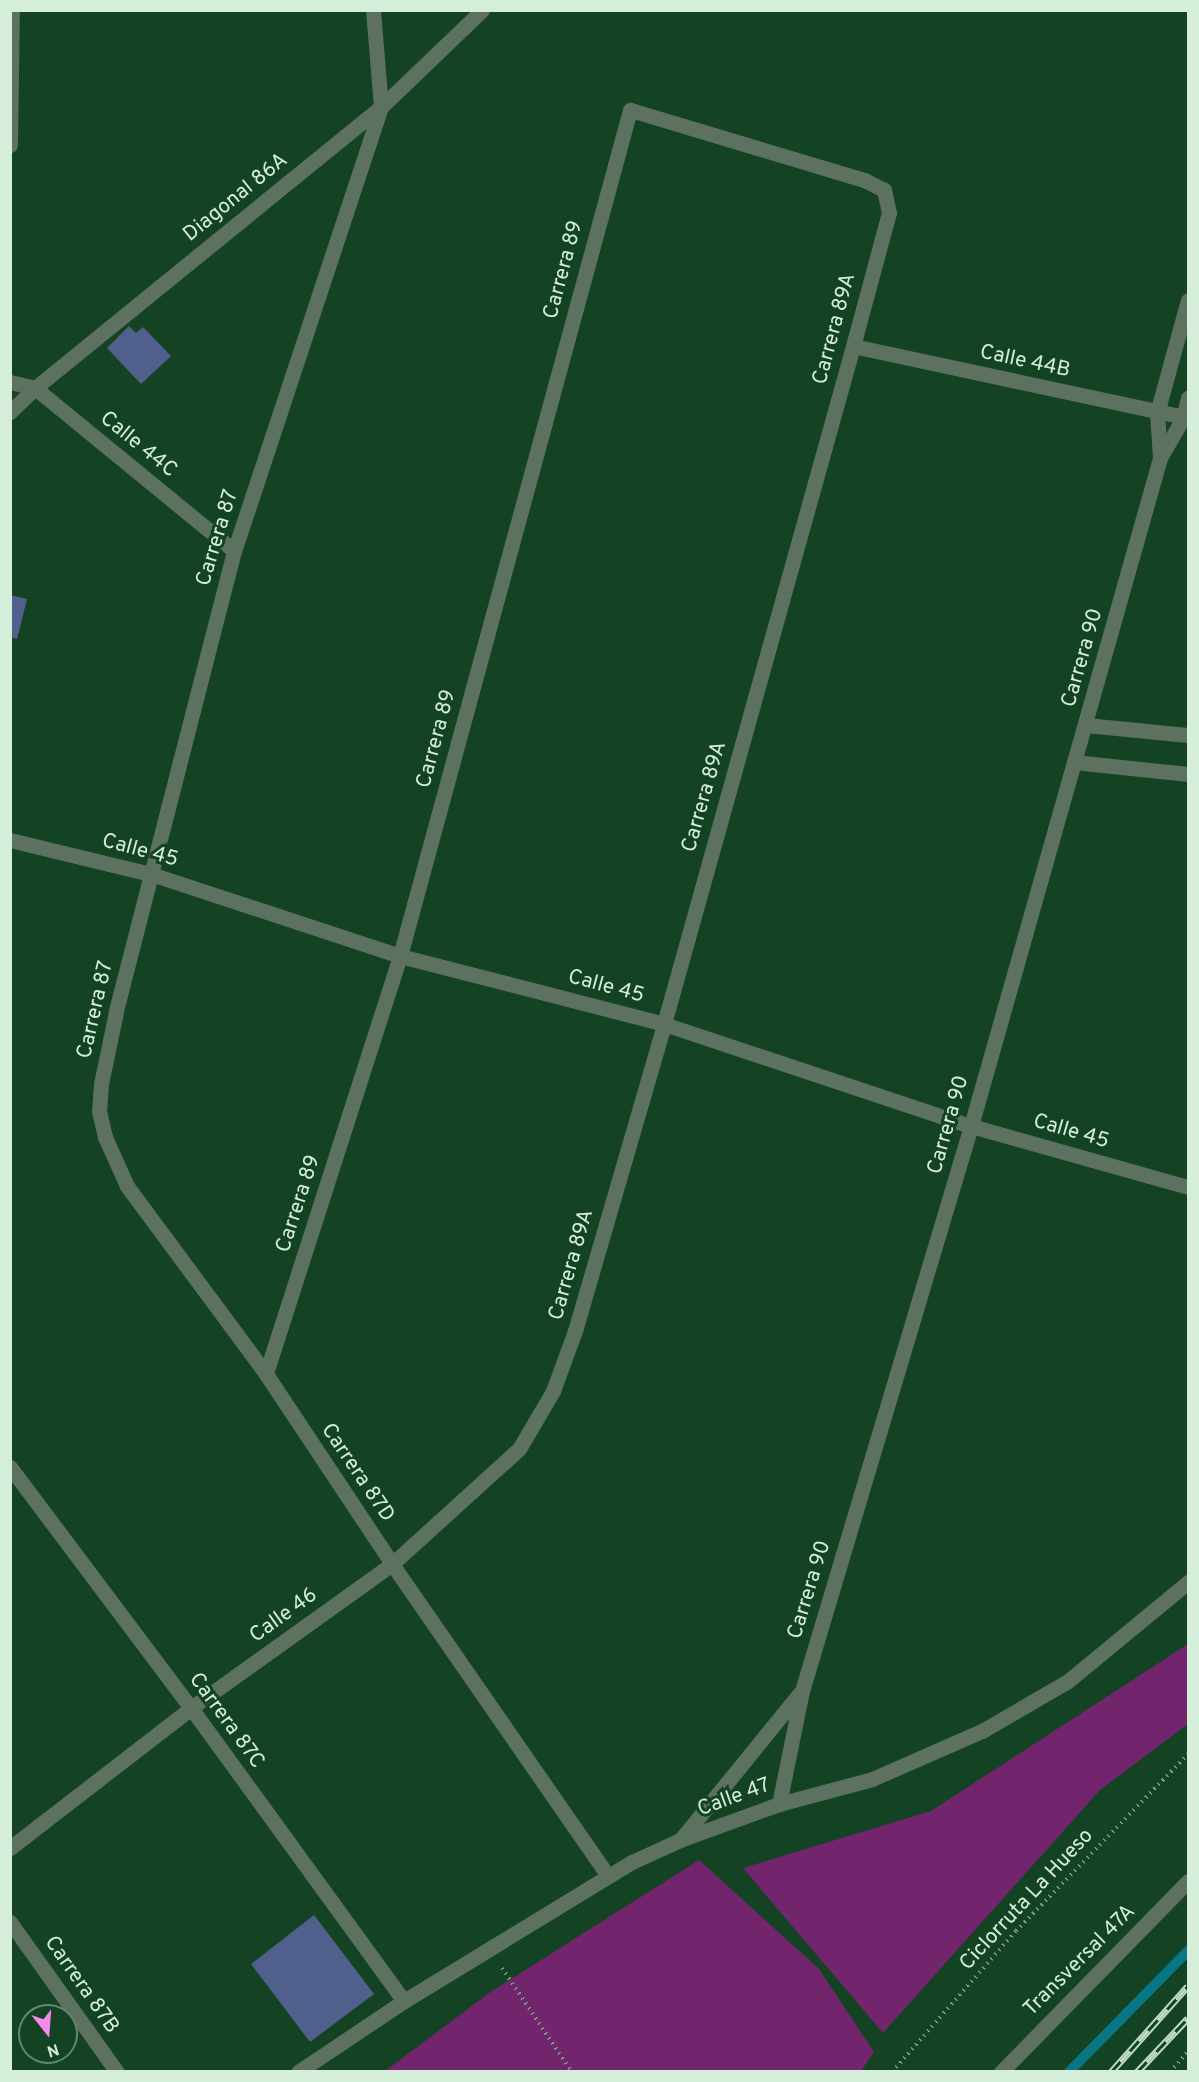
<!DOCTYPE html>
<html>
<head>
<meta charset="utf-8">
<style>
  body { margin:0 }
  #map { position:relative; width:1199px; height:2082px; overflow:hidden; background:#134323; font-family:Overpass,sans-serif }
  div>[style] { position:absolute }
  .green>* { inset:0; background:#72256d }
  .stream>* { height:10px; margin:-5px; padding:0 5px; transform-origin:5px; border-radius:5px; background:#077786 }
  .building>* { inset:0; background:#515f8d }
  .path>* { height:4px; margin-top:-2px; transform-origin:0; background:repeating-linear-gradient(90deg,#799d83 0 1.5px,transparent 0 6px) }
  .minor>* { height:15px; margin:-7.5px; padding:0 7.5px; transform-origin:7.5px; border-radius:7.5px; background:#5d7161 }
  .rail>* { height:7px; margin-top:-3.5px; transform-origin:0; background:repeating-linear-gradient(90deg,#134323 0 14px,#bfdac5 0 28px); box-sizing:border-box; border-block:2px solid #bfdac5 }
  span { translate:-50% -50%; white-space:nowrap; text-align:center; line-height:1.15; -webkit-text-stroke:6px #134323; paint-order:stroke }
  .street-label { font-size:21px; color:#d5eeda }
  .frame { position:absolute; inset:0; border:12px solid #d5eeda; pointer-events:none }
  .north { position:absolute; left:18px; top:2004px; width:60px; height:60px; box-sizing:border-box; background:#134323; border:2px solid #61876c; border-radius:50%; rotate:163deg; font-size:16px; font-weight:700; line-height:24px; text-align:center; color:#d5eeda }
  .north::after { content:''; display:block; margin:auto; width:21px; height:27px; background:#f788ec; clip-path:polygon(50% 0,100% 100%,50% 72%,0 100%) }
</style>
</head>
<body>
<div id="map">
  <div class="green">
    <div style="clip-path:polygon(1188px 1644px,1188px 1724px,1100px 1790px,883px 2033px,743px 1868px,931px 1811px)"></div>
    <div style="clip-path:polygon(699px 1860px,819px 1969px,874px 2052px,861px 2071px,385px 2071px,489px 1993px)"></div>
  </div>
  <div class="stream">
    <div style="left:1069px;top:2072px;width:170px;rotate:-45.5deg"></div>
  </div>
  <div class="building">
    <div style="clip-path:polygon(129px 326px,136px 333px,143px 327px,171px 356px,141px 384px,107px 348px)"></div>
    <div style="clip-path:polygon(10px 595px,27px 599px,17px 639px,10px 637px)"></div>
    <div style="clip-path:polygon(314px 1915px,374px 1994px,310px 2042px,251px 1964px)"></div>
  </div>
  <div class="path">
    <div style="left:502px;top:1968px;width:125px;rotate:56.1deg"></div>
    <div style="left:892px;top:2072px;width:188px;rotate:-48.7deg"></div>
    <div style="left:1016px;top:1931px;width:247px;rotate:-45.8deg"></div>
    <div style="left:1170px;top:2072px;width:28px;rotate:-49deg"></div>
  </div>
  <div class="minor">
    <div style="left:373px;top:10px;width:97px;rotate:85.3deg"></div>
    <div style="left:381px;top:107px;width:468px;rotate:108.3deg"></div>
    <div style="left:234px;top:551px;width:476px;rotate:104.4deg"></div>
    <div style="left:116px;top:1012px;width:74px;rotate:101.8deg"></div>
    <div style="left:101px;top:1084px;width:27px;rotate:94deg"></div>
    <div style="left:99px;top:1111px;width:27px;rotate:77deg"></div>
    <div style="left:105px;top:1137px;width:54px;rotate:65.8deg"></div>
    <div style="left:127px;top:1186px;width:234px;rotate:53.5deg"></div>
    <div style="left:266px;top:1374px;width:228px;rotate:56.4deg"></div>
    <div style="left:392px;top:1564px;width:379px;rotate:55.3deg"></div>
    <div style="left:10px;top:145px;width:135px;rotate:-89.2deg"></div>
    <div style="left:853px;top:346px;width:343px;rotate:12.1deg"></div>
    <div style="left:10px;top:382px;width:26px;rotate:13deg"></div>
    <div style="left:35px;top:388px;width:257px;rotate:39.3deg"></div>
    <div style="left:10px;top:412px;width:35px;rotate:-44deg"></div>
    <div style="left:35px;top:388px;width:446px;rotate:-39.1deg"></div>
    <div style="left:381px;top:107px;width:140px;rotate:-43.8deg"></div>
    <div style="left:1160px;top:458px;width:45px;rotate:-93.8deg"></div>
    <div style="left:1157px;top:413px;width:117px;rotate:-74.7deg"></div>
    <div style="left:1086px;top:725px;width:102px;rotate:5.6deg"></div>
    <div style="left:1074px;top:762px;width:115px;rotate:6deg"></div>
    <div style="left:10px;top:840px;width:145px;rotate:13.6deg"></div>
    <div style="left:151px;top:874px;width:262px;rotate:18.2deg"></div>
    <div style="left:400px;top:956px;width:273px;rotate:14.4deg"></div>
    <div style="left:664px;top:1024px;width:324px;rotate:18.4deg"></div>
    <div style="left:971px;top:1126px;width:225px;rotate:15.7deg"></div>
    <div style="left:10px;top:1467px;width:301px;rotate:53.1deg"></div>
    <div style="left:191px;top:1708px;width:362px;rotate:54deg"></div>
    <div style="left:779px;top:1804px;width:115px;rotate:-78.5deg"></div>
    <div style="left:802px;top:1691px;width:590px;rotate:-73.35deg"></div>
    <div style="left:971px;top:1126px;width:694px;rotate:-74.2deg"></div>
    <div style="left:1160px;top:458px;width:46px;rotate:-60.1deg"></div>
    <div style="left:1183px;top:418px;width:21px;rotate:-76deg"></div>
    <div style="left:682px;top:1838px;width:187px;rotate:-50.9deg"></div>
    <div style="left:10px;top:1848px;width:229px;rotate:-37.7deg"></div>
    <div style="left:191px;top:1708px;width:247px;rotate:-35.6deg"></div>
    <div style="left:392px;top:1564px;width:171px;rotate:-42.2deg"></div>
    <div style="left:519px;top:1449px;width:67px;rotate:-59.6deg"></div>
    <div style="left:553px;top:1391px;width:64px;rotate:-69.9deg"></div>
    <div style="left:575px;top:1331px;width:320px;rotate:-73.8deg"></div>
    <div style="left:664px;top:1024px;width:704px;rotate:-74.42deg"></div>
    <div style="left:853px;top:346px;width:138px;rotate:-74.9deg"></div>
    <div style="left:889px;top:213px;width:24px;rotate:-102deg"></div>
    <div style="left:884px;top:190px;width:22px;rotate:-153deg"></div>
    <div style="left:864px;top:180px;width:244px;rotate:-163.3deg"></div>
    <div style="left:630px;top:110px;width:877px;rotate:105.21deg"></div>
    <div style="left:400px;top:956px;width:439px;rotate:107.8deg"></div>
    <div style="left:10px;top:1922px;width:184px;rotate:54.5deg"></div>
    <div style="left:298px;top:2072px;width:128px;rotate:-33.8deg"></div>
    <div style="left:404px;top:2001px;width:267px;rotate:-31.4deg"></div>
    <div style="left:632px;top:1862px;width:53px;rotate:-24.6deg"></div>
    <div style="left:680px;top:1840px;width:105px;rotate:-20deg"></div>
    <div style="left:779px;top:1804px;width:96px;rotate:-15deg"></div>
    <div style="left:872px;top:1779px;width:120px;rotate:-23.6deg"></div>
    <div style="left:982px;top:1731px;width:99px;rotate:-30.2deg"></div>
    <div style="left:1068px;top:1681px;width:156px;rotate:-39.5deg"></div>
    <div style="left:1001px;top:2072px;width:267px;rotate:-45.6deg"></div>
  </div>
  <div class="rail">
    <div style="left:1111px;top:2072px;width:115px;rotate:-48.2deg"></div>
    <div style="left:1137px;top:2072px;width:74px;rotate:-46.6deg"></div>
  </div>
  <div class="street-label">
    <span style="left:236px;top:198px;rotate:-39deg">Diagonal 86A</span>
    <span style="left:564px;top:270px;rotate:-75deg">Carrera 89</span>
    <span style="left:835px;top:329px;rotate:-75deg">Carrera 89A</span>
    <span style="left:1025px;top:362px;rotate:12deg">Calle 44B</span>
    <span style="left:138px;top:445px;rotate:39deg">Calle 44C</span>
    <span style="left:218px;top:538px;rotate:-73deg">Carrera 87</span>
    <span style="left:1083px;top:658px;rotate:-74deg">Carrera 90</span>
    <span style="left:437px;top:739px;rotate:-75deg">Carrera 89</span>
    <span style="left:705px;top:797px;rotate:-74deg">Carrera 89A</span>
    <span style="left:140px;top:851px;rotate:15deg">Calle 45</span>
    <span style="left:606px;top:987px;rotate:15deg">Calle 45</span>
    <span style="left:96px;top:1010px;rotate:-77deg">Carrera 87</span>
    <span style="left:949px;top:1125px;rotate:-74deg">Carrera 90</span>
    <span style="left:1071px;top:1132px;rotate:16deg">Calle 45</span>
    <span style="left:299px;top:1204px;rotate:-72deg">Carrera 89</span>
    <span style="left:572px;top:1265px;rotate:-74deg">Carrera 89A</span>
    <span style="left:357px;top:1473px;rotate:56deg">Carrera 87D</span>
    <span style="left:810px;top:1590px;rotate:-73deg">Carrera 90</span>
    <span style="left:284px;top:1616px;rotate:-36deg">Calle 46</span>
    <span style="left:226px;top:1721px;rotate:54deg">Carrera 87C</span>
    <span style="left:734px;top:1798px;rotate:-20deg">Calle 47</span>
    <span style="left:1027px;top:1900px;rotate:-47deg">Ciclorruta La Hueso</span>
    <span style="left:1080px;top:1961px;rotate:-45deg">Transversal 47A</span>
    <span style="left:81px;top:1985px;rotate:55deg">Carrera 87B</span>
  </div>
  <div class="frame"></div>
  <div class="north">N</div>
</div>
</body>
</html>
